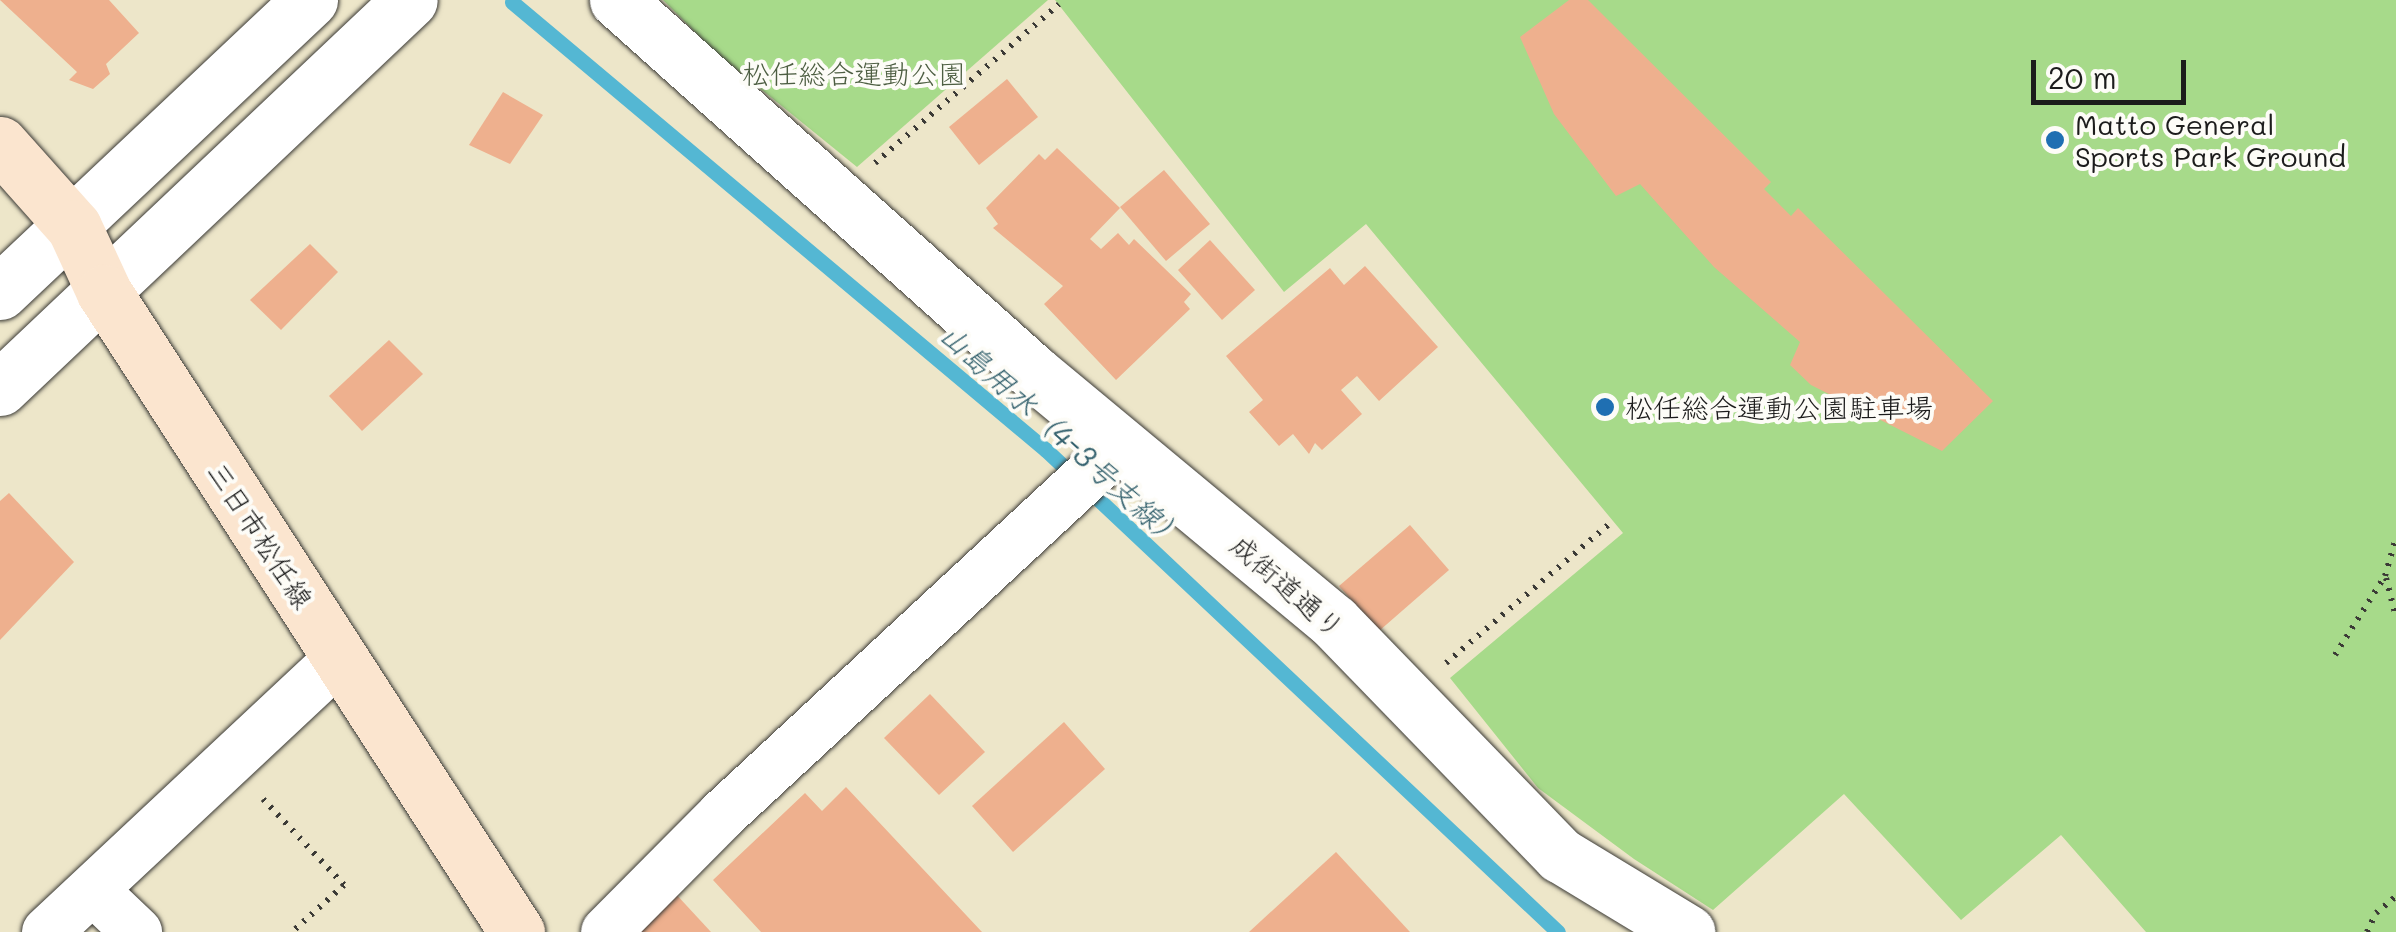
<!DOCTYPE html>
<html>
<head>
<meta charset="utf-8">
<style>
  body { margin:0 }
  #map { position:relative; width:2396px; height:932px; overflow:hidden; background:#ede6c9; font-family:Mali,"Klee One",sans-serif }
  div>[style] { position:absolute }
  .green>* { inset:0; background:#a7da8a }
  .stream>* { height:15px; margin:-7.5px; padding:0 7.5px; transform-origin:7.5px; border-radius:7.5px; background:#54b7d3 }
  .building>* { inset:0; background:#eeb08e }
  .path>* { height:6px; margin-top:-3px; transform-origin:0; background:repeating-linear-gradient(90deg,#3b3a36 0 2.5px,transparent 0 10.5px) }
  .roads { filter:drop-shadow(0 0 2px #3b3a36) drop-shadow(0 0 2px #3b3a36) }
  .minor>* { height:50px; margin:-25px; padding:0 25px; transform-origin:25px; border-radius:25px; background:#fff }
  .tertiary>* { height:55px; margin:-27.5px; padding:0 27.5px; transform-origin:27.5px; border-radius:27.5px; background:#fff }
  .secondary>* { height:55px; margin:-27.5px; padding:0 27.5px; transform-origin:27.5px; border-radius:27.5px; background:#fbe5cf }
  .dots>* { width:28px; height:28px; translate:-50% -50%; box-sizing:border-box; border:5px solid #fdfcf7; border-radius:50% }
  span { translate:-50% -50%; white-space:nowrap; text-align:center; line-height:1.15; -webkit-text-stroke:8px #fdfcf7; paint-order:stroke }
  .park-label { font-size:28px; color:#4d5e42 }
  .poi-label { font-size:28px; color:#1c1c1c }
  .left { translate:0 -50%; text-align:left }
  .street-label { font-size:28px; color:#1c1c1c }
  .water-label { font-size:30px; color:#35626e; font-style:italic }
  .scale { position:absolute; left:2031px; top:60px; width:155px; height:45px; box-sizing:border-box; border:5px solid #1c1c1c; border-top:0; padding-left:12px; font-size:30px; line-height:35px; white-space:nowrap; color:#1c1c1c; -webkit-text-stroke:8px #fdfcf7; paint-order:stroke }
</style>
</head>
<body>
<div id="map">
  <div class="green">
    <div style="clip-path:polygon(663px 0,1048px 0,857px 167px,715px 52px)"></div>
    <div style="clip-path:polygon(1055px 0,2396px 0,2396px 932px,2146px 932px,2061px 835px,1961px 920px,1844px 794px,1713px 910px,1634px 859px,1538px 788px,1450px 678px,1623px 533px,1366px 224px,1284px 292px)"></div>
  </div>
  <div class="stream">
    <div style="left:512px;top:2px;width:697px;rotate:40deg"></div>
    <div style="left:1046px;top:450px;width:703px;rotate:43.27deg"></div>
  </div>
  <div class="building">
    <div style="clip-path:polygon(0 0,109px 0,139px 33px,106px 64px,110px 74px,93px 89px,69px 80px,77px 72px)"></div>
    <div style="clip-path:polygon(1569px 0,1588px 0,1771px 182px,1764px 189px,1791px 216px,1798px 208px,1993px 401px,1942px 451px,1811px 385px,1790px 365px,1800px 342px,1714px 267px,1640px 184px,1616px 196px,1554px 114px,1520px 37px)"></div>
    <div style="clip-path:polygon(1007px 79px,1038px 117px,979px 165px,949px 127px)"></div>
    <div style="clip-path:polygon(503px 92px,543px 115px,510px 164px,469px 145px)"></div>
    <div style="clip-path:polygon(1057px 148px,1120px 208px,1090px 239px,1101px 249px,1118px 233px,1129px 245px,1134px 239px,1191px 294px,1184px 302px,1190px 309px,1116px 380px,1044px 304px,1063px 286px,993px 228px,998px 224px,986px 208px,1039px 154px,1045px 160px)"></div>
    <div style="clip-path:polygon(1164px 170px,1210px 224px,1166px 261px,1120px 207px)"></div>
    <div style="clip-path:polygon(1210px 240px,1255px 290px,1222px 320px,1178px 270px)"></div>
    <div style="clip-path:polygon(310px 244px,338px 272px,281px 330px,250px 300px)"></div>
    <div style="clip-path:polygon(1365px 266px,1438px 347px,1379px 401px,1357px 376px,1341px 390px,1362px 414px,1322px 450px,1315px 443px,1309px 454px,1293px 434px,1279px 446px,1249px 412px,1263px 400px,1226px 356px,1330px 268px,1344px 285px)"></div>
    <div style="clip-path:polygon(389px 340px,423px 374px,362px 431px,329px 396px)"></div>
    <div style="clip-path:polygon(9px 493px,74px 562px,0 640px,0 501px)"></div>
    <div style="clip-path:polygon(1410px 525px,1449px 570px,1379px 631px,1339px 586px)"></div>
    <div style="clip-path:polygon(930px 694px,985px 752px,939px 795px,884px 738px)"></div>
    <div style="clip-path:polygon(1064px 722px,1105px 769px,1013px 852px,972px 806px)"></div>
    <div style="clip-path:polygon(846px 787px,982px 932px,761px 932px,713px 880px,805px 793px,822px 811px)"></div>
    <div style="clip-path:polygon(1336px 852px,1410px 932px,1249px 932px)"></div>
    <div style="clip-path:polygon(674px 892px,711px 932px,631px 932px)"></div>
  </div>
  <div class="path">
    <div style="left:875px;top:163px;width:243px;rotate:-40.8deg"></div>
    <div style="left:2386px;top:578px;width:40px;rotate:75.6deg"></div>
    <div style="left:2335px;top:655px;width:93px;rotate:-57.7deg"></div>
    <div style="left:2385px;top:576px;width:40px;rotate:-74deg"></div>
    <div style="left:1446px;top:663px;width:219px;rotate:-40.4deg"></div>
    <div style="left:263px;top:799px;width:118px;rotate:46.7deg"></div>
    <div style="left:344px;top:885px;width:70px;rotate:137.9deg"></div>
    <div style="left:2367px;top:932px;width:21px;rotate:-65deg"></div>
    <div style="left:2376px;top:913px;width:26px;rotate:-40deg"></div>
  </div>
  <div class="roads">
    <div class="minor">
      <div style="left:93px;top:890px;width:61px;rotate:43.7deg"></div>
      <div style="left:47px;top:932px;width:401px;rotate:-43.1deg"></div>
      <div style="left:606px;top:932px;width:165px;rotate:-45.2deg"></div>
      <div style="left:722px;top:815px;width:544px;rotate:-42.84deg"></div>
    </div>
    <div class="tertiary">
      <div style="left:617px;top:0;width:558px;rotate:41.8deg"></div>
      <div style="left:1033px;top:372px;width:391px;rotate:39.7deg"></div>
      <div style="left:1334px;top:622px;width:325px;rotate:45.9deg"></div>
      <div style="left:1560px;top:855px;width:149px;rotate:31.2deg"></div>
      <div style="left:0;top:292px;width:426px;rotate:-43.3deg"></div>
      <div style="left:0;top:388px;width:564px;rotate:-43.42deg"></div>
    </div>
    <div class="secondary">
      <div style="left:0;top:144px;width:111px;rotate:48.3deg"></div>
      <div style="left:74px;top:227px;width:72px;rotate:65.2deg"></div>
      <div style="left:104px;top:292px;width:762px;rotate:57.17deg"></div>
    </div>
  </div>
  <div class="dots">
    <div style="left:2055px;top:140px;background:#1f6fb2"></div>
    <div style="left:1605px;top:407px;background:#1f6fb2"></div>
  </div>
  <div class="park-label">
    <span style="left:854px;top:73px">松任総合運動公園</span>
  </div>
  <div class="poi-label">
    <span class="left" style="left:2075px;top:140px">Matto General<br>Sports Park Ground</span>
    <span class="left" style="left:1625px;top:407px">松任総合運動公園駐車場</span>
  </div>
  <div class="street-label">
    <span style="left:261px;top:535px;rotate:57deg">三日市松任線</span>
    <span style="left:1288px;top:586px;rotate:41deg">成街道通り</span>
  </div>
  <div class="water-label">
    <span style="left:1063px;top:435px;rotate:42deg">山島用水（4-3号支線）</span>
  </div>
  <div class="scale">20 m</div>
</div>
</body>
</html>
